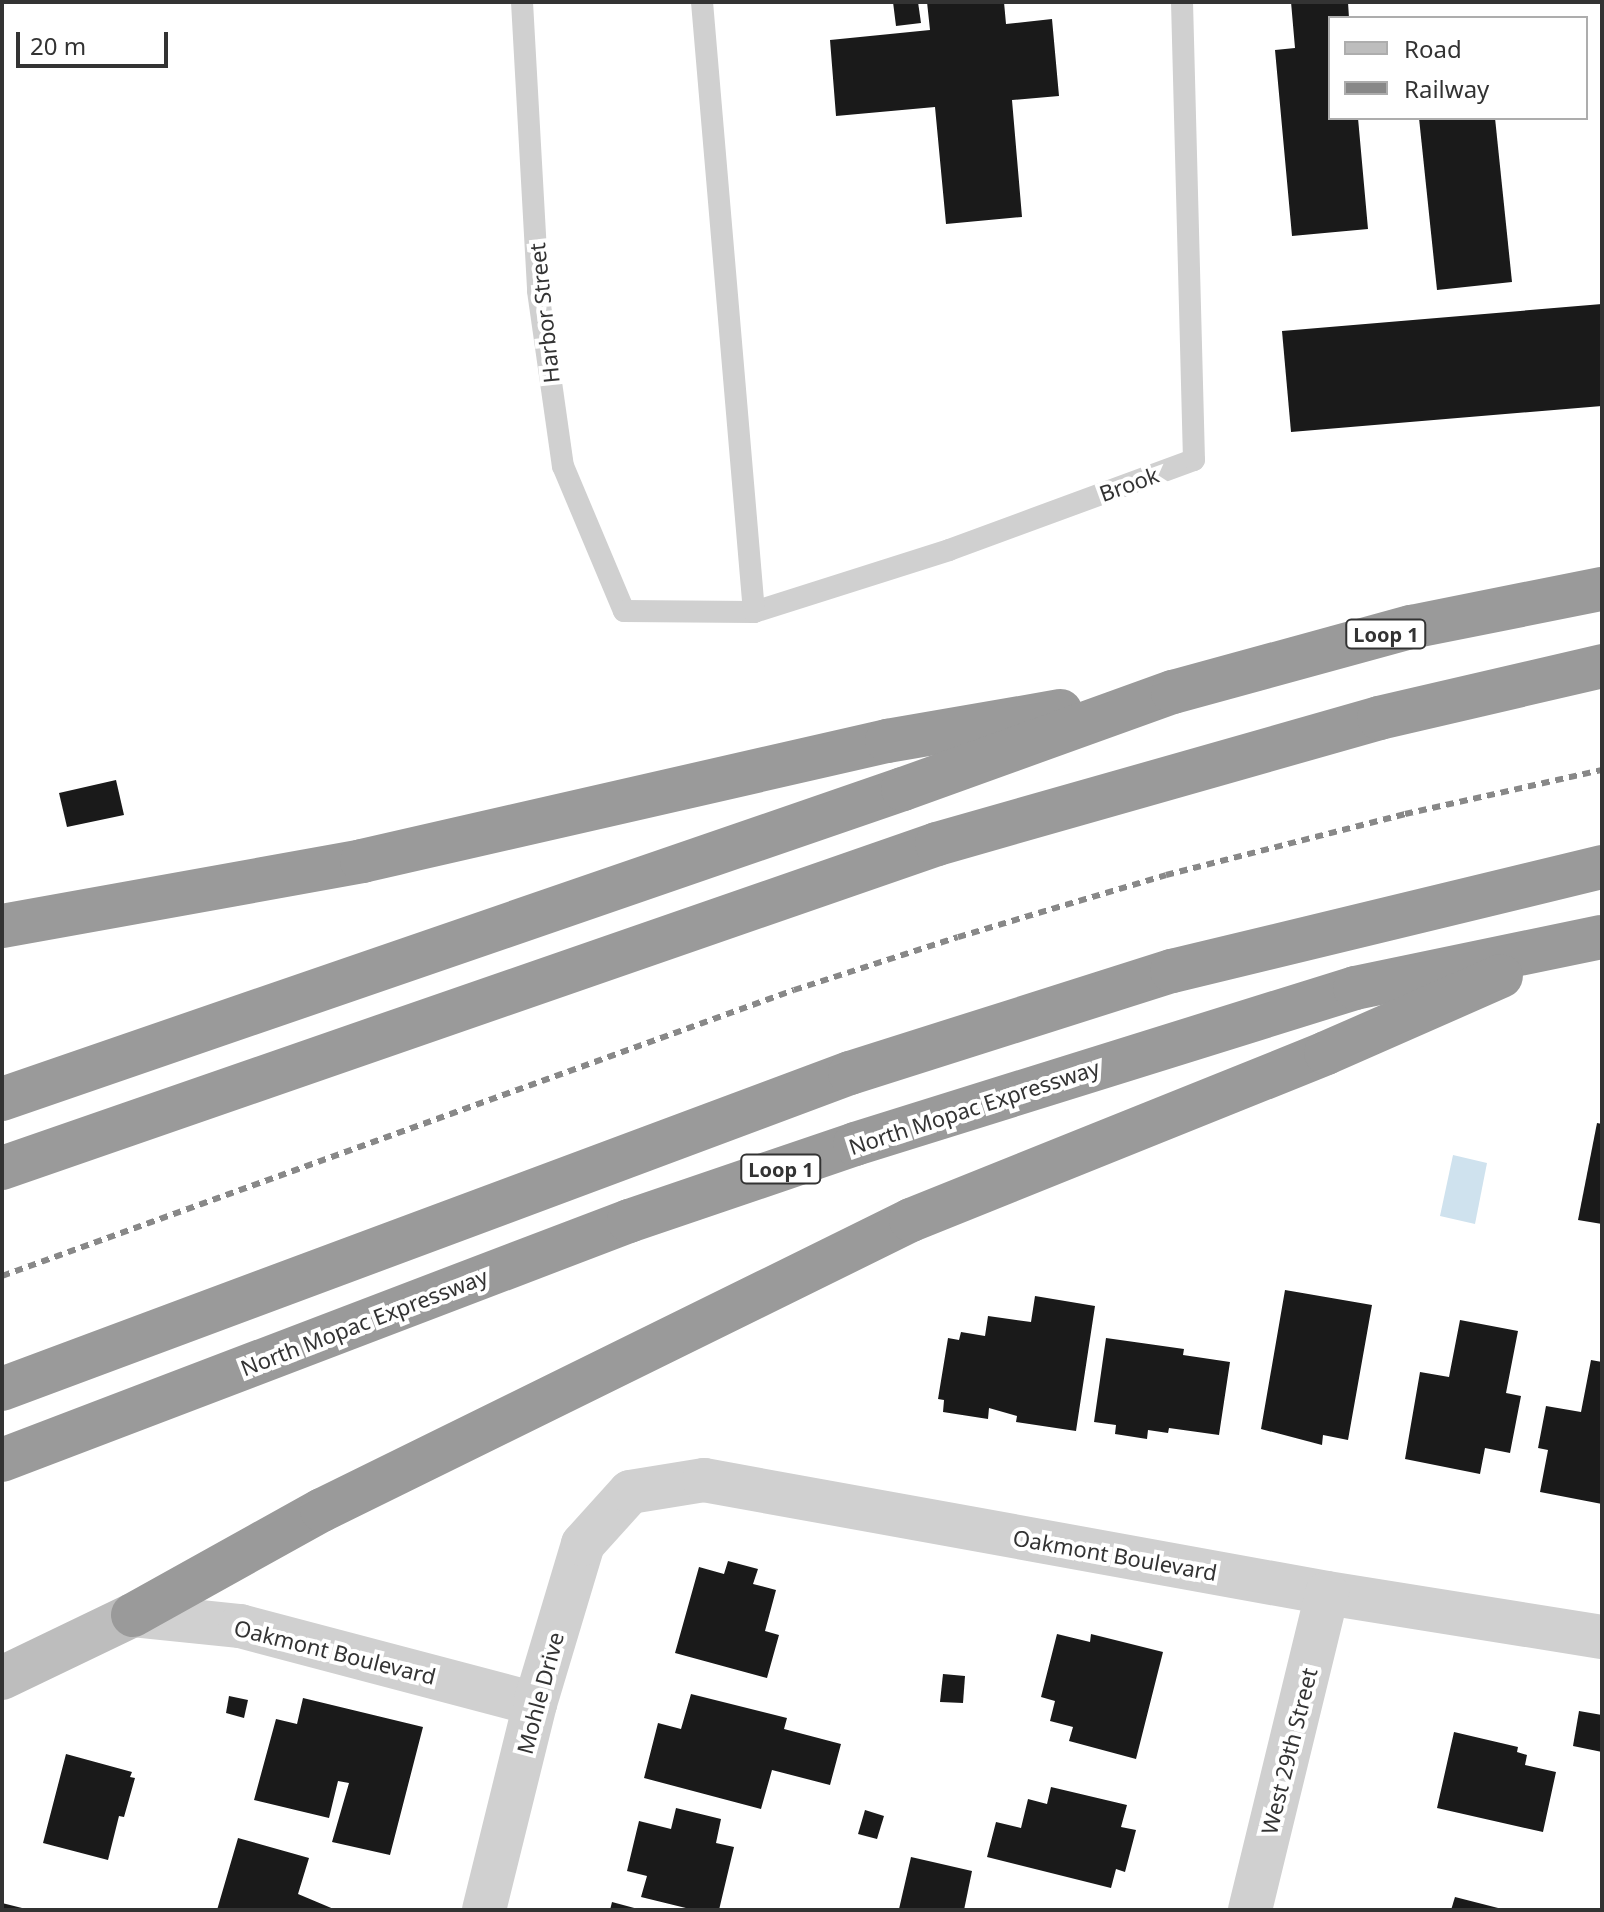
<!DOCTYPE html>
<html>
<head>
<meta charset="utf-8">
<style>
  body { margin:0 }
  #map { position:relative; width:1604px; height:1912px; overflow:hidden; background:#fff; font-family:"Noto Sans",sans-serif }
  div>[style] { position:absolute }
  .water>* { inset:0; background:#cfe2ee }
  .building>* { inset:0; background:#1a1a1a }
  .lane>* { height:22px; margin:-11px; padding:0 11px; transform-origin:11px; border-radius:11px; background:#d0d0d0 }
  .street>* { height:44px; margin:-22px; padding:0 22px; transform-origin:22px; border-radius:22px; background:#d0d0d0 }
  .secondary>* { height:44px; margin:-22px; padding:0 22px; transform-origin:22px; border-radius:22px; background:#bdbdbd }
  .highway>* { height:44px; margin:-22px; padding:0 22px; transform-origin:22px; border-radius:22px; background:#9a9a9a }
  .rail>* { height:6px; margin-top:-3px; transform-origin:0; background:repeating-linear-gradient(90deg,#888 0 8px,transparent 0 14px) }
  span { translate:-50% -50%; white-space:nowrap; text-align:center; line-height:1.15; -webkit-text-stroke:8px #fff; paint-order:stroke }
  .shield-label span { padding:2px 6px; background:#fff; border:2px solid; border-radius:6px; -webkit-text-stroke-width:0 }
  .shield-label { font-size:20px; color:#333; font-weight:700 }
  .street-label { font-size:22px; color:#333 }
  .frame { position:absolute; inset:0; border:4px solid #333; pointer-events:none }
  .legend { position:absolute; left:1328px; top:16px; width:260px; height:104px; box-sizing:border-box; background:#fff; border:2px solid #adadad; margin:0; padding:10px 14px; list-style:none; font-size:24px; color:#333 }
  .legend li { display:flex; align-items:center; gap:16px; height:40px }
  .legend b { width:40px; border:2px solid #adadad }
  .scale { position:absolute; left:16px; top:32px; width:152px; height:36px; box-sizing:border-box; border:4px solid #333; border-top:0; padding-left:10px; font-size:24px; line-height:28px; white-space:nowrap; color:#333; -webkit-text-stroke:6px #fff; paint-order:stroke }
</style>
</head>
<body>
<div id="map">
  <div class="water">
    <div style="clip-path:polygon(1453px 1155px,1487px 1163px,1475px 1224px,1440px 1216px)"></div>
  </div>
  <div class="building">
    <div style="clip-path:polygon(893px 2px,918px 2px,921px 23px,896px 26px)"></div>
    <div style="clip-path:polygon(927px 2px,1004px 2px,1006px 24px,1052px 19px,1059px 96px,1012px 100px,1022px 217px,946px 224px,935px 107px,836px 116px,830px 40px,930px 30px)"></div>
    <div style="clip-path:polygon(1291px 2px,1348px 2px,1349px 18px,1330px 18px,1330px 118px,1358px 118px,1368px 229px,1292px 236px,1275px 50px,1295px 48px)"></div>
    <div style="clip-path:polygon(1419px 118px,1495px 118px,1512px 282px,1437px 290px)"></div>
    <div style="clip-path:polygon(1602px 304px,1602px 406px,1291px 432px,1282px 331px)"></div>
    <div style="clip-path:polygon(116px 780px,124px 815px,67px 827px,59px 793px)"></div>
    <div style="clip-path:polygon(1597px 1123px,1602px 1124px,1602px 1224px,1578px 1220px)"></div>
    <div style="clip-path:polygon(1285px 1290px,1372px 1305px,1348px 1440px,1323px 1435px,1322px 1445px,1261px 1429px)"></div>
    <div style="clip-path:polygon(1035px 1296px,1095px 1306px,1076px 1431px,1016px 1422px,1017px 1416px,989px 1408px,988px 1419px,943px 1412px,944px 1400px,938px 1399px,948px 1338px,959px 1340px,961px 1332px,985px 1336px,988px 1316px,1031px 1322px)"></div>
    <div style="clip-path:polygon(1460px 1320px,1518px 1331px,1506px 1393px,1521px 1396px,1510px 1453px,1485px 1448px,1480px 1474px,1405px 1459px,1420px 1372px,1449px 1377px)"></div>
    <div style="clip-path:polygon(1106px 1338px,1184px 1349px,1183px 1355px,1230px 1362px,1219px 1435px,1169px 1428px,1168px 1433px,1148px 1430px,1147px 1439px,1115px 1434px,1116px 1425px,1094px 1422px)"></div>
    <div style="clip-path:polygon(1591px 1360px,1602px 1362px,1602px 1504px,1540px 1492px,1548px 1450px,1538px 1448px,1546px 1406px,1581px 1412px)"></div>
    <div style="clip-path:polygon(728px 1561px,758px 1569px,753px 1584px,776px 1590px,765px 1631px,779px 1635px,767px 1678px,675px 1653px,699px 1567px,724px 1574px)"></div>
    <div style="clip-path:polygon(1057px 1634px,1090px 1642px,1091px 1634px,1163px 1652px,1136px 1759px,1069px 1741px,1073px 1727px,1050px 1721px,1055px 1701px,1041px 1697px)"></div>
    <div style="clip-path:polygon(943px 1674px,965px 1676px,963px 1703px,940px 1702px)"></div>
    <div style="clip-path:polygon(691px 1694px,787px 1718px,784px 1729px,841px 1744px,830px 1785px,772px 1770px,761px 1809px,644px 1778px,658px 1723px,681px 1729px)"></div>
    <div style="clip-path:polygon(229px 1696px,248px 1700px,244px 1718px,226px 1713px)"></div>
    <div style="clip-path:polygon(303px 1698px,423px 1727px,390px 1855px,332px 1842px,349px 1783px,338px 1781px,329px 1818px,254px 1800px,276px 1719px,297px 1724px)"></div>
    <div style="clip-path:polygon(1579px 1711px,1602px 1715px,1602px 1752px,1573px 1746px)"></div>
    <div style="clip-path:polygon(1454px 1732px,1518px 1747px,1517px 1752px,1527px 1755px,1525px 1765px,1556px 1772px,1543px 1832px,1437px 1808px)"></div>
    <div style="clip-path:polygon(66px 1754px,132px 1772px,130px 1777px,135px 1778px,124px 1817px,119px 1816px,108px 1860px,43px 1843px)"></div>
    <div style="clip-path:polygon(1051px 1787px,1127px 1805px,1121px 1827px,1136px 1830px,1125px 1872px,1116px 1869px,1111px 1888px,987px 1857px,996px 1822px,1021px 1828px,1028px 1799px,1047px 1804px)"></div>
    <div style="clip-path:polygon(676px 1808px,721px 1819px,716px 1843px,734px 1847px,719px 1910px,694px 1910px,641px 1897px,647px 1876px,627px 1871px,639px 1821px,671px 1829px)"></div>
    <div style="clip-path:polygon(865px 1810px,884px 1816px,877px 1839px,858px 1834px)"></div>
    <div style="clip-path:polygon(238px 1838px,309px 1858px,298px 1894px,336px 1910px,217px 1910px)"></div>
    <div style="clip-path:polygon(911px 1857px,972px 1871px,964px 1910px,899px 1909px)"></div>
    <div style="clip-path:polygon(1455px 1897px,1502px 1909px,1502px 1910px,1451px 1910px)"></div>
    <div style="clip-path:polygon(612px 1902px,638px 1909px,638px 1910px,610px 1910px)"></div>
    <div style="clip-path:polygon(2px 1903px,26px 1909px,26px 1910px,2px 1910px)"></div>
  </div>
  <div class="lane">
    <div style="left:522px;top:2px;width:289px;rotate:86.8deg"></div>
    <div style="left:538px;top:291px;width:177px;rotate:81.9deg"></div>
    <div style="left:563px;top:466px;width:157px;rotate:67.2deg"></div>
    <div style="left:624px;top:611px;width:130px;rotate:0.4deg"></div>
    <div style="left:754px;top:612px;width:205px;rotate:-17.6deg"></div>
    <div style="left:949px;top:550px;width:261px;rotate:-20.2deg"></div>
    <div style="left:1194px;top:460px;width:458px;rotate:-91.5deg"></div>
    <div style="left:702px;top:2px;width:612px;rotate:85.13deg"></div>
  </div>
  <div class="street">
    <div style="left:133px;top:1615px;width:108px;rotate:5.9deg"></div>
    <div style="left:240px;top:1626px;width:305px;rotate:14.8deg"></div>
    <div style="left:484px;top:1910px;width:212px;rotate:-76.1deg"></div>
    <div style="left:535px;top:1704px;width:167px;rotate:-73.3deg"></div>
    <div style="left:583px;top:1544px;width:70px;rotate:-47.9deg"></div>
    <div style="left:630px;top:1492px;width:75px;rotate:-9.2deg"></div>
    <div style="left:704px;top:1480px;width:633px;rotate:10.28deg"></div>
    <div style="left:1327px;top:1593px;width:278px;rotate:9.1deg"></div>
    <div style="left:1250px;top:1910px;width:326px;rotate:-76.3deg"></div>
  </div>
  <div class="secondary">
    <div style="left:2px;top:1678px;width:145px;rotate:-25.7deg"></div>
  </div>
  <div class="highway">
    <div style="left:2px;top:926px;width:366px;rotate:-10.2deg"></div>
    <div style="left:362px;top:861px;width:539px;rotate:-12.88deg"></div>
    <div style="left:887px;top:741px;width:176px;rotate:-9.8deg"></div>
    <div style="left:2px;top:1099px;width:953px;rotate:-18.99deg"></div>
    <div style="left:903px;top:789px;width:287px;rotate:-19.8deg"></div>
    <div style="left:1173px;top:692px;width:247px;rotate:-15.3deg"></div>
    <div style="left:1411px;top:627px;width:195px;rotate:-11.3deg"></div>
    <div style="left:2px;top:1168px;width:990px;rotate:-19.11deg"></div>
    <div style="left:937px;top:844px;width:460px;rotate:-15.9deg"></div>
    <div style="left:1379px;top:718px;width:229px;rotate:-13.1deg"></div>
    <div style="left:2px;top:1389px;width:905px;rotate:-20.44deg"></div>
    <div style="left:850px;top:1073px;width:338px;rotate:-17.6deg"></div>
    <div style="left:1172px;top:971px;width:442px;rotate:-13.6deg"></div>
    <div style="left:2px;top:1460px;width:671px;rotate:-20.87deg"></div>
    <div style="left:629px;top:1221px;width:239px;rotate:-18.8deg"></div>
    <div style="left:855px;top:1144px;width:524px;rotate:-17.33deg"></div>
    <div style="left:1355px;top:988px;width:252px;rotate:-11.7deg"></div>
    <div style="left:133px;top:1615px;width:216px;rotate:-29.1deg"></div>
    <div style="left:322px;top:1510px;width:657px;rotate:-26.21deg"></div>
    <div style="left:911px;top:1220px;width:447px;rotate:-21.9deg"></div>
    <div style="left:1326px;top:1053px;width:191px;rotate:-23.7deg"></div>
  </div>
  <div class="rail">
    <div style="left:2px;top:1276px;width:842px;rotate:-19.86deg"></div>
    <div style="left:794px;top:990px;width:172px;rotate:-17.9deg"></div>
    <div style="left:958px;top:937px;width:217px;rotate:-16.6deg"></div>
    <div style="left:1166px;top:875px;width:247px;rotate:-14.3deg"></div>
    <div style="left:1405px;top:814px;width:202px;rotate:-12.6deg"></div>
  </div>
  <div class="shield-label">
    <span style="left:1386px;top:634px">Loop 1</span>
    <span style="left:781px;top:1169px">Loop 1</span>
  </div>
  <div class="street-label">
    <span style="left:544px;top:313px;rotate:-96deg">Harbor Street</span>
    <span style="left:1129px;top:484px;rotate:-20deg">Brook</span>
    <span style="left:974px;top:1107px;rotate:-18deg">North Mopac Expressway</span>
    <span style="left:364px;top:1322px;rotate:-21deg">North Mopac Expressway</span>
    <span style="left:1115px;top:1555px;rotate:10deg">Oakmont Boulevard</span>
    <span style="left:335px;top:1652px;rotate:14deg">Oakmont Boulevard</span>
    <span style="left:540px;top:1693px;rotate:-75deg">Mohle Drive</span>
    <span style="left:1289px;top:1751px;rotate:-76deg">West 29th Street</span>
  </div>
  <div class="frame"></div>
  <ul class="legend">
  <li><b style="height:10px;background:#bdbdbd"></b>Road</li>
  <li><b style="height:10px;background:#888"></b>Railway</li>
  </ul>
  <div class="scale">20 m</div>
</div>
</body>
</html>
